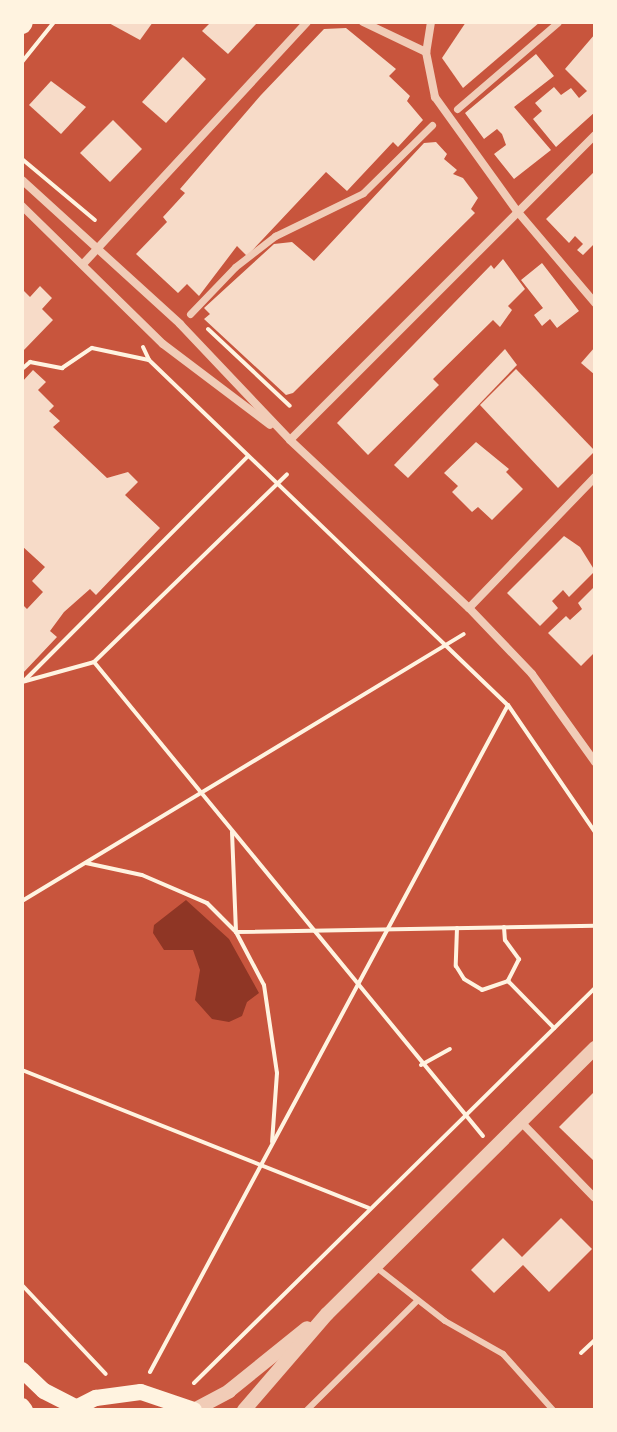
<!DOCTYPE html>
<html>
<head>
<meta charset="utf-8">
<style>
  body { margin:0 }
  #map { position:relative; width:617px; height:1432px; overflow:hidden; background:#c8553d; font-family:Raleway,sans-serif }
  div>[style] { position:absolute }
  .water>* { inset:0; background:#8f3625 }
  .building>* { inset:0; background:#f7dbc8 }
  .path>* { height:4px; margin:-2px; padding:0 2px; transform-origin:2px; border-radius:2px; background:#fff3e0 }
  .service>* { height:6px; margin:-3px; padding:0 3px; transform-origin:3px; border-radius:3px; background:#f1ccb7 }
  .pedestrian>* { height:7px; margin:-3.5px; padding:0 3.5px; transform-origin:3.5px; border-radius:3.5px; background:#f1ccb7 }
  .minor>* { height:8px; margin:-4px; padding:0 4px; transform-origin:4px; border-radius:4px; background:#f1ccb7 }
  .tertiary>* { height:14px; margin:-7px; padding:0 7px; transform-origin:7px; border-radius:7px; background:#f1ccb7 }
  .secondary>* { height:16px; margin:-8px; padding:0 8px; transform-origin:8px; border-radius:8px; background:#fff3e0 }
  .primary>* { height:20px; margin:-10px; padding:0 10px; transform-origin:10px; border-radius:10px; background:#fff3e0 }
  span { translate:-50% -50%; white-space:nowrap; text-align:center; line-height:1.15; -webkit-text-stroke:8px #fff3e0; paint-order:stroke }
  .frame { position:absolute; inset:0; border:24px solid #fff3e0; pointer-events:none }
</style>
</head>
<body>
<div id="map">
  <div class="water">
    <div style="clip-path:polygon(186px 900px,229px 939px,259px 993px,247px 1002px,242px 1016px,229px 1022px,212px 1019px,195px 1000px,200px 970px,193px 950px,164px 950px,153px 933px,154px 925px)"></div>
  </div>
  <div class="building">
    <div style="clip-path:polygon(107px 22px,153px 22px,140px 40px)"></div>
    <div style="clip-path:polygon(211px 22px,254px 22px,256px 24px,228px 54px,202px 31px)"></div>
    <div style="clip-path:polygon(466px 22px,540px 22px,463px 88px,442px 58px)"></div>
    <div style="clip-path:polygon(346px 28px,396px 69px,389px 76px,410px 96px,407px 101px,423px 120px,398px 147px,393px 142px,347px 191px,326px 172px,247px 256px,237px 246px,199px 296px,187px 284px,178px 293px,136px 254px,167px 222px,163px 217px,185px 193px,180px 189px,261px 95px,324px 29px)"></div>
    <div style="clip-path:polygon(595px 34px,595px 112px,556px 147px,533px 119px,542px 111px,535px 103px,554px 87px,561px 95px,571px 88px,579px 98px,587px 91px,565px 69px)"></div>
    <div style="clip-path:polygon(536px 54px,554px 76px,514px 107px,551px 150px,514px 179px,494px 154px,506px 145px,502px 134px,497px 129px,484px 139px,465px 113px)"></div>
    <div style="clip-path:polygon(183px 57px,206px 79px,166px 123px,142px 102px)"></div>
    <div style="clip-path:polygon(51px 81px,86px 107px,61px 134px,29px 105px)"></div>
    <div style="clip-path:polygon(113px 120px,142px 149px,110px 182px,80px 153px)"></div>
    <div style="clip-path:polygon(436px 142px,447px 154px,444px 159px,457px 170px,453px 174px,463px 178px,478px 198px,471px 209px,475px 213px,293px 393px,286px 395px,204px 319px,210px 314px,204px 308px,274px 244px,292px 242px,314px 261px,424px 143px)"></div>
    <div style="clip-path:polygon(595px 171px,595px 243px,583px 255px,577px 250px,583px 244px,575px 236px,569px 243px,546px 219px)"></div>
    <div style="clip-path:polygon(503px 259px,525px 289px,508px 306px,512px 310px,500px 327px,493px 320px,433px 379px,439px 385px,368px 455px,337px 423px,491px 265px,494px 269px)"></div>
    <div style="clip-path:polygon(542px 263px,579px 311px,557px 328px,550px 319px,542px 326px,534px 315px,543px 308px,521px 280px)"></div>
    <div style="clip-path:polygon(40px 286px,52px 298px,42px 309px,53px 320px,22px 352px,22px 289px,30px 297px)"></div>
    <div style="clip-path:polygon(595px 347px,595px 375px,581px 363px)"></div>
    <div style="clip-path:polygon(505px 349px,517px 365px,408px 478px,394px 465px)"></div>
    <div style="clip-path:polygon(516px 369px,595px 451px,558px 488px,480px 405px)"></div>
    <div style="clip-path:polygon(33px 370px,46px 382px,38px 390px,54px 406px,49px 411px,60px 421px,53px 427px,107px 478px,128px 472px,138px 482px,125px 495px,160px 528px,96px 595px,90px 589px,64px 612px,50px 631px,57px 637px,22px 674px,22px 604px,27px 609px,43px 592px,32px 581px,45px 567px,22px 546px,22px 382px)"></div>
    <div style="clip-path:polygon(476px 442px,509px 469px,506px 472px,523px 489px,492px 520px,478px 507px,472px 512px,452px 492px,458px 486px,444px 473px)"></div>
    <div style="clip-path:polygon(564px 536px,580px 547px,595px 571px,569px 597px,563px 590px,552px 601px,558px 608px,540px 626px,507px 593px)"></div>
    <div style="clip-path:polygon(595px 586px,595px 652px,581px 666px,548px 633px,566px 616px,570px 620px,582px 609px,578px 603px)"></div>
    <div style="clip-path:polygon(595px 1091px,595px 1162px,559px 1127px)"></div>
    <div style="clip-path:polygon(561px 1218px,592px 1249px,549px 1292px,523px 1265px,494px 1293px,471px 1270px,503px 1238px,522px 1257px)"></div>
  </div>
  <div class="path">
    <div style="left:22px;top:62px;width:51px;rotate:-51.3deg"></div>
    <div style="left:22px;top:159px;width:95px;rotate:39.9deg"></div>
    <div style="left:208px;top:329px;width:112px;rotate:43.2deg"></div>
    <div style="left:143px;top:347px;width:14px;rotate:65deg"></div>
    <div style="left:149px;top:360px;width:498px;rotate:43.9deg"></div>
    <div style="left:508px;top:705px;width:154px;rotate:55.6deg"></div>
    <div style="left:22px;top:369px;width:11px;rotate:-41deg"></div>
    <div style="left:30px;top:362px;width:33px;rotate:11deg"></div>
    <div style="left:62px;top:368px;width:36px;rotate:-34deg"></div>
    <div style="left:92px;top:348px;width:58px;rotate:11.9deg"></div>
    <div style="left:94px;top:662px;width:613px;rotate:50.63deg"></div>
    <div style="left:24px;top:681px;width:317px;rotate:-45.1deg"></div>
    <div style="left:22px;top:682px;width:75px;rotate:-15.5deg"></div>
    <div style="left:94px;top:662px;width:269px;rotate:-44.2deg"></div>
    <div style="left:232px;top:832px;width:100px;rotate:87.7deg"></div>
    <div style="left:236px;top:932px;width:359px;rotate:-1deg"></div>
    <div style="left:86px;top:863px;width:57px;rotate:12.1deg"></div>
    <div style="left:142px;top:875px;width:71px;rotate:23.3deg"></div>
    <div style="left:207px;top:903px;width:41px;rotate:45deg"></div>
    <div style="left:236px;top:932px;width:60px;rotate:62.2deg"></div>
    <div style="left:264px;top:985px;width:89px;rotate:81.6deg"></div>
    <div style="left:277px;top:1073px;width:69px;rotate:94.1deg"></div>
    <div style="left:22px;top:901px;width:516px;rotate:-31.14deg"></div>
    <div style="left:504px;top:927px;width:13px;rotate:86deg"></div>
    <div style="left:505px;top:940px;width:24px;rotate:54deg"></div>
    <div style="left:519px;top:959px;width:25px;rotate:117deg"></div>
    <div style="left:457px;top:928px;width:38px;rotate:92deg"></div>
    <div style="left:456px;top:966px;width:15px;rotate:58deg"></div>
    <div style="left:464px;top:979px;width:21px;rotate:31deg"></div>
    <div style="left:482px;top:990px;width:28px;rotate:-19deg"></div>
    <div style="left:508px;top:981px;width:66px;rotate:45.6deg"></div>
    <div style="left:421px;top:1065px;width:33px;rotate:-29deg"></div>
    <div style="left:22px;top:1070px;width:373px;rotate:21.7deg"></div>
    <div style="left:22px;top:1285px;width:122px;rotate:46.7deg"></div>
    <div style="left:581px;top:1353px;width:19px;rotate:-43deg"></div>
    <div style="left:150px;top:1372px;width:757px;rotate:-61.78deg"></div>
    <div style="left:194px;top:1383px;width:563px;rotate:-44.57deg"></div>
  </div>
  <div class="service">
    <div style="left:377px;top:1268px;width:86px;rotate:37.9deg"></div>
    <div style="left:445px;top:1321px;width:67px;rotate:29.6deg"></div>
    <div style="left:503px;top:1354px;width:75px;rotate:48.2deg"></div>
    <div style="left:307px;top:1410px;width:155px;rotate:-44.7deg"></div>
  </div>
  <div class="pedestrian">
    <div style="left:457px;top:109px;width:133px;rotate:-40.7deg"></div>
    <div style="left:190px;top:314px;width:65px;rotate:-46.2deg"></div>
    <div style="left:235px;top:267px;width:51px;rotate:-37.8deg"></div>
    <div style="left:275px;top:236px;width:98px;rotate:-26deg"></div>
    <div style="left:363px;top:193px;width:97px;rotate:-44.6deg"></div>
  </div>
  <div class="minor">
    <div style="left:363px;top:22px;width:70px;rotate:25.5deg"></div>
    <div style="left:431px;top:22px;width:30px;rotate:99deg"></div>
    <div style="left:426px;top:52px;width:46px;rotate:78.7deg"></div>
    <div style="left:435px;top:97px;width:140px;rotate:54.3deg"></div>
    <div style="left:517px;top:211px;width:121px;rotate:49.7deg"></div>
    <div style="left:22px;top:180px;width:214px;rotate:42.3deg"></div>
    <div style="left:180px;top:324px;width:160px;rotate:46.5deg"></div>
    <div style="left:290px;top:440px;width:245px;rotate:43.2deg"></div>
    <div style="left:469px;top:608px;width:91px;rotate:46.3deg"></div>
    <div style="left:532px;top:674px;width:108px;rotate:54.4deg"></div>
    <div style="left:22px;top:206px;width:197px;rotate:44.4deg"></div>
    <div style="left:163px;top:344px;width:134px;rotate:37.1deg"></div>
    <div style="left:84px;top:263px;width:328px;rotate:-47.2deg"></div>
    <div style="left:290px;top:440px;width:431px;rotate:-45deg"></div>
    <div style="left:469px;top:608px;width:182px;rotate:-46.1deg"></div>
    <div style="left:520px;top:1121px;width:107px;rotate:45.8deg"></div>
  </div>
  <div class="tertiary">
    <div style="left:194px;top:1410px;width:40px;rotate:-28deg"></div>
    <div style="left:229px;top:1391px;width:100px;rotate:-38.9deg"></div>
    <div style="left:244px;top:1410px;width:127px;rotate:-49.2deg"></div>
    <div style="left:327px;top:1314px;width:378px;rotate:-44.8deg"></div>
  </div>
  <div class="secondary">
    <div style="left:22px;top:1370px;width:30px;rotate:44deg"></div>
    <div style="left:44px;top:1391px;width:36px;rotate:27deg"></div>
    <div style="left:22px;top:1406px;width:5px;rotate:53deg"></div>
    <div style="left:72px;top:1410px;width:27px;rotate:-27deg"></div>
    <div style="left:96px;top:1398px;width:45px;rotate:-7.6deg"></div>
    <div style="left:141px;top:1392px;width:56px;rotate:18.8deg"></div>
  </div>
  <div class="primary">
    <div style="left:22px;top:24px;width:2px;rotate:-63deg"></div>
  </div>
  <div class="frame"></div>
</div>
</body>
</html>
